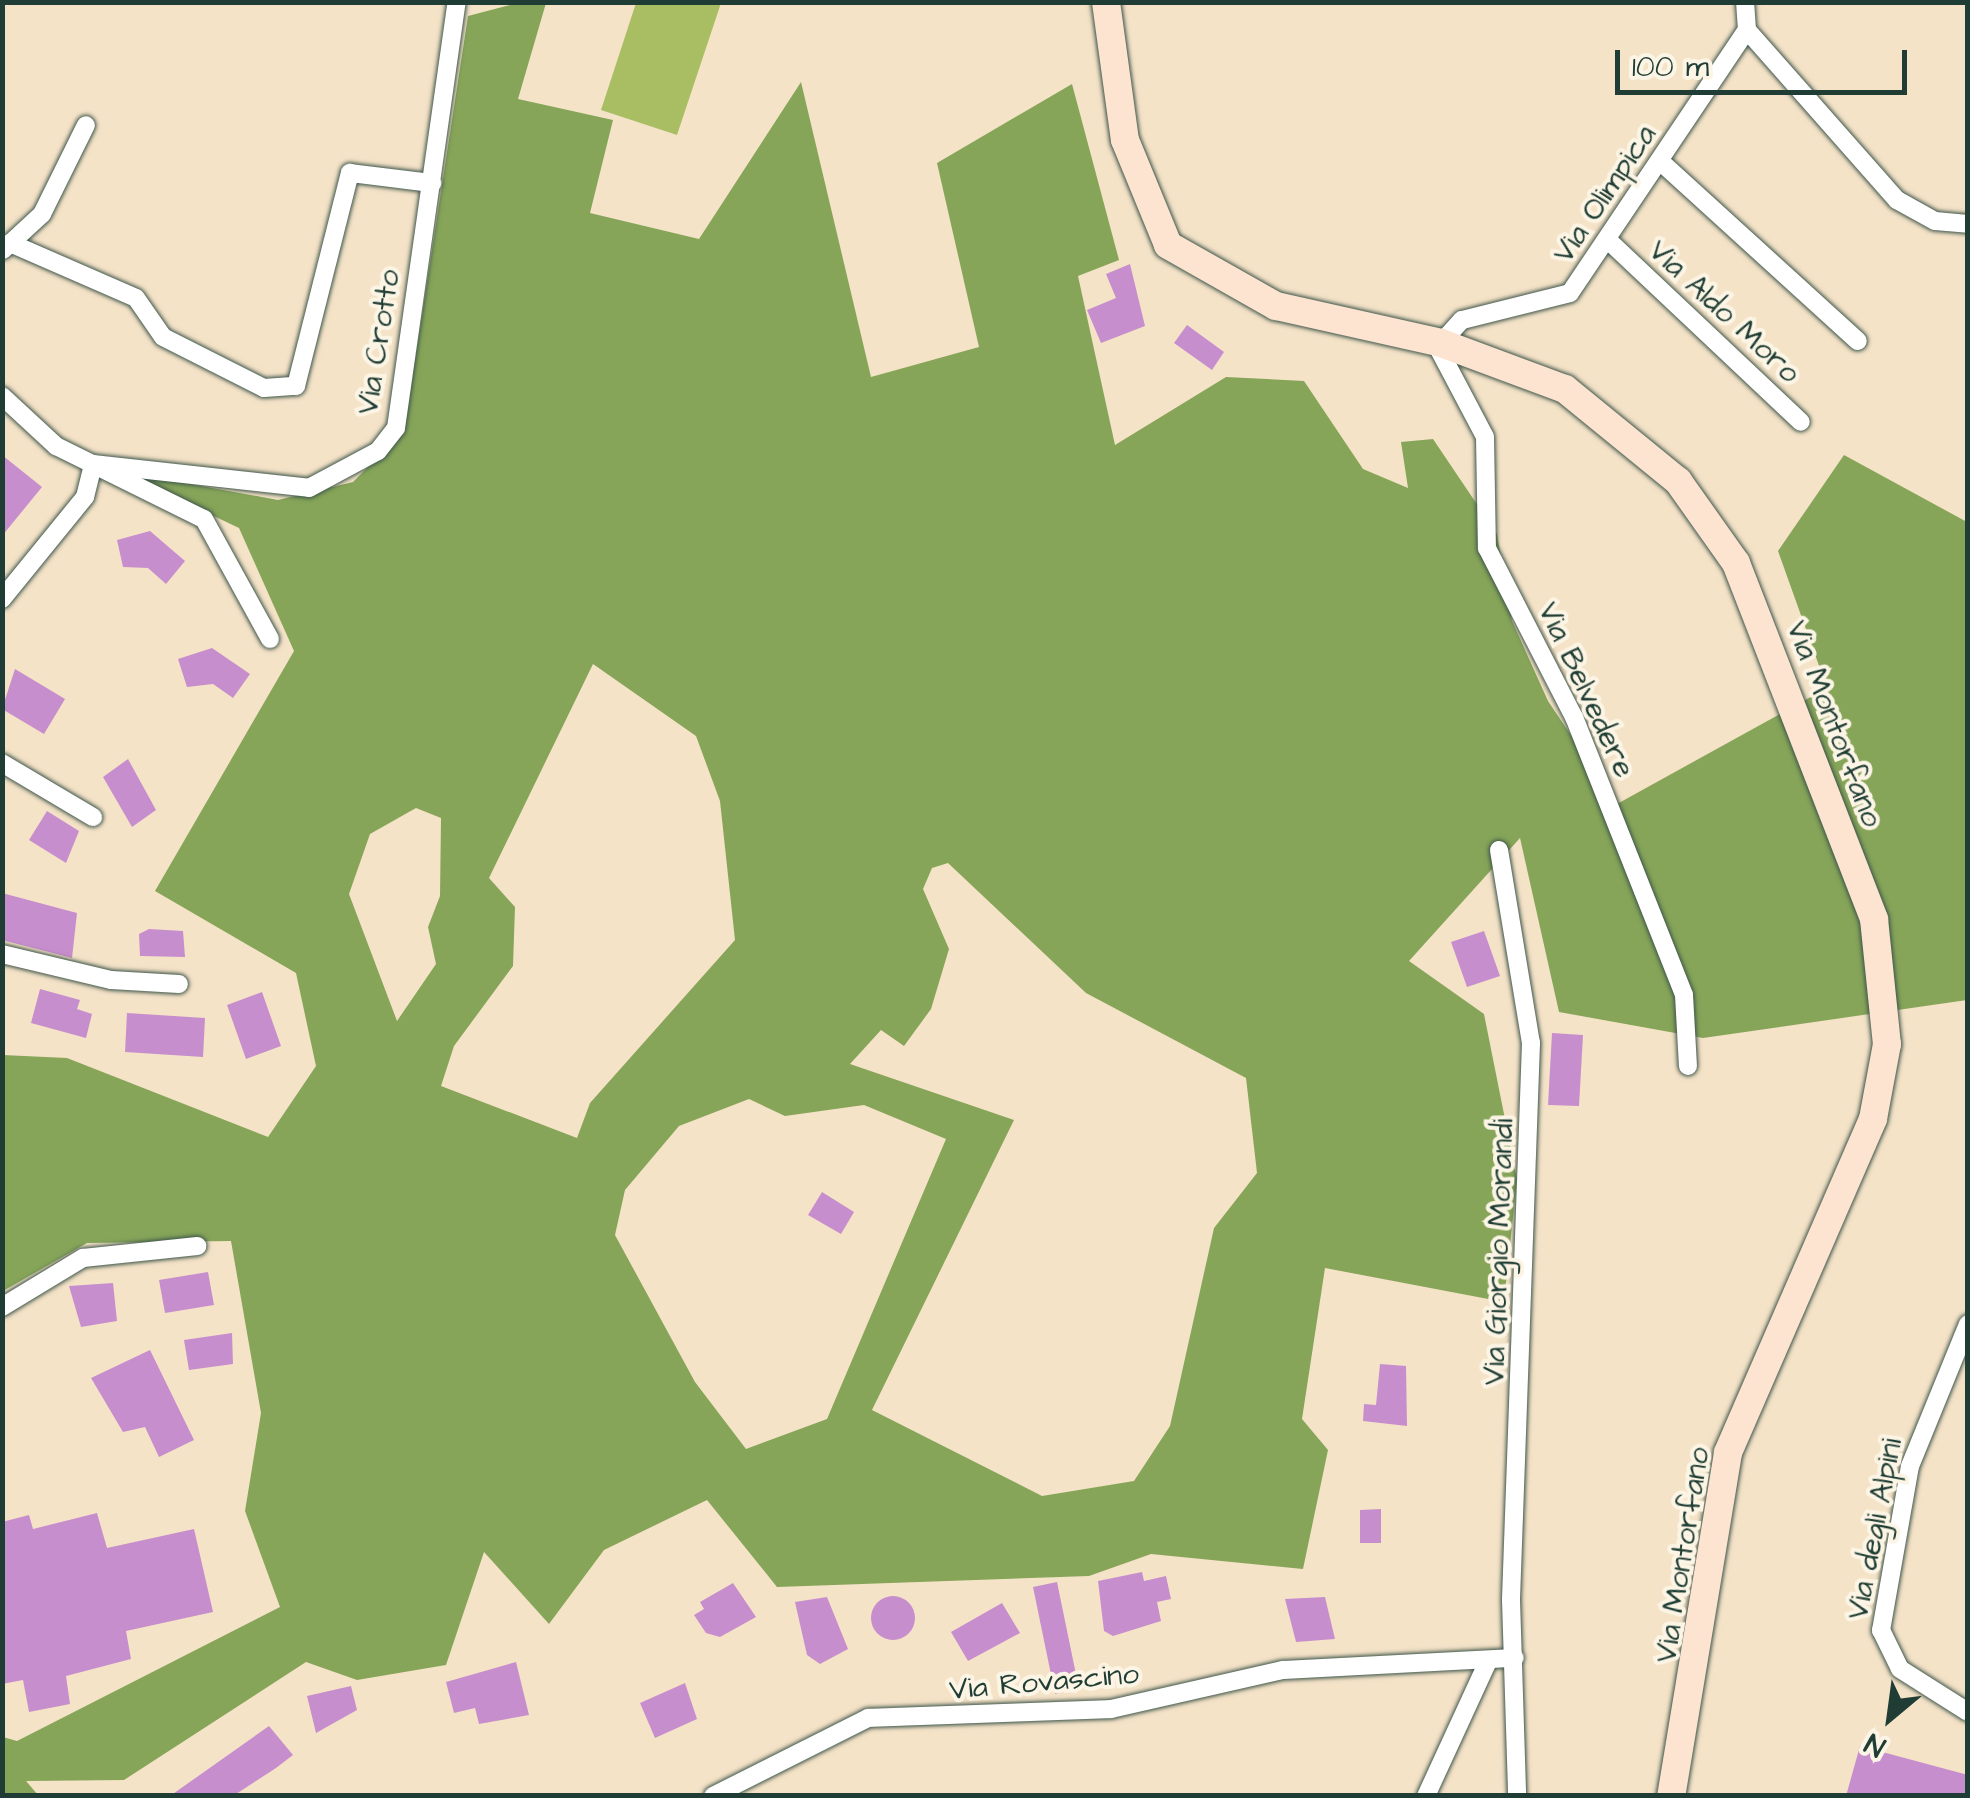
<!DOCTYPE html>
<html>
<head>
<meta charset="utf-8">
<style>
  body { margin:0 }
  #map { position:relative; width:1970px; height:1798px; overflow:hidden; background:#f5e3c8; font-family:"Architects Daughter",sans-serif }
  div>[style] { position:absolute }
  .green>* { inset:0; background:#a9be63 }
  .forest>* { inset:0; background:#86a559 }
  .building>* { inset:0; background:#c78ecd }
  .round { border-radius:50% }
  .roads { filter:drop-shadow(0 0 2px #3f564a) drop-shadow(0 0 2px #3f564a) }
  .street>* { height:18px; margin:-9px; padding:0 9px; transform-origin:9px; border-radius:9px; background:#fff }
  .secondary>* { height:28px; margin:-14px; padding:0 14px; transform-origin:14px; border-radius:14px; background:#fde4d1 }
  span { translate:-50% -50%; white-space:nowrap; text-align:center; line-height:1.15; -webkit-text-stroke:8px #fcf5e5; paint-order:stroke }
  .street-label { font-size:30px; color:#1f3d34 }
  .frame { position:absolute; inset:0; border:5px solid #1f3d34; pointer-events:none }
  .north { position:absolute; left:1840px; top:1668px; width:100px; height:100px; -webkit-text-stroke:8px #fcf5e5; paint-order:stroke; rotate:209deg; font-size:28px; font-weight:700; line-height:40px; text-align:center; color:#1f3d34 }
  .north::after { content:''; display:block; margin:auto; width:35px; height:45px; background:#1f3d34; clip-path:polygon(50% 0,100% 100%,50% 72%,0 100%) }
  .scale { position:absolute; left:1615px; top:50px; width:292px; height:45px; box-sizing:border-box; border:5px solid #1f3d34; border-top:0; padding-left:12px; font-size:30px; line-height:35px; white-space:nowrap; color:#1f3d34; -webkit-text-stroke:8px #fcf5e5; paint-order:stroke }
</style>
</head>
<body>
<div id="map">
  <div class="green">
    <div style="clip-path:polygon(636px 3px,721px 3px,677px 135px,601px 110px)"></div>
  </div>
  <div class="forest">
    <div style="clip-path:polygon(evenodd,518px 3px,546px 3px,518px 99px,613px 120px,590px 213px,699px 239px,801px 82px,871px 377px,979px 347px,937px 163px,1072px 84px,1119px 260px,1078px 276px,1115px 445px,1226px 377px,1304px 381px,1363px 469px,1408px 488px,1401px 442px,1433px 439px,1497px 534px,1512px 621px,1548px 701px,1617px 804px,1827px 688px,1778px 551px,1844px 455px,1967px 522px,1967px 1000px,1703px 1038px,1559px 1012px,1520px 838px,1409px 961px,1484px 1014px,1517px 1179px,1504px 1302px,1325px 1268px,1302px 1419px,1328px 1450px,1303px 1569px,1151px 1554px,1089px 1576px,777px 1587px,707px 1500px,604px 1550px,549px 1624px,484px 1552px,446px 1665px,357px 1680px,306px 1662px,124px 1780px,26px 1781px,38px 1795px,3px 1795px,3px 1737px,17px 1741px,280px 1607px,245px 1511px,261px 1413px,231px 1241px,87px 1243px,3px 1291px,3px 1055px,67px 1058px,268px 1137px,316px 1066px,296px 973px,155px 891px,294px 651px,239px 528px,119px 471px,278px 500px,353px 482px,381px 454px,407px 413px,468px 16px,518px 3px,593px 664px,696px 736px,720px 801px,735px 940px,590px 1103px,577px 1138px,441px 1086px,454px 1046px,513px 966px,515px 907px,489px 878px,593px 664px,518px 3px,416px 808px,441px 818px,440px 896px,428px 927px,436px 964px,397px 1021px,349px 894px,370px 834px,416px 808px,518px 3px,948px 863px,1086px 993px,1246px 1078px,1257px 1173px,1214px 1228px,1170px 1426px,1134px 1481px,1042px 1496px,872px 1410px,1014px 1120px,850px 1064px,881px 1030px,904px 1046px,931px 1009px,949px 949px,923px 889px,932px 868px,948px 863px,518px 3px,749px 1099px,785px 1116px,864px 1105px,946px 1139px,827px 1419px,746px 1449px,695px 1382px,615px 1235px,625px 1190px,679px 1126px,749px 1099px)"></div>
  </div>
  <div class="building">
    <div style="clip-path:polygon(1130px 264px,1145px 326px,1101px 343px,1087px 310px,1116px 298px,1106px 274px)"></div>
    <div style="clip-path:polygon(1187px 325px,1224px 352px,1212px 370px,1174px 343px)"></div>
    <div style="clip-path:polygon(2px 455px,42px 487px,2px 536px)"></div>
    <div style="clip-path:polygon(150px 531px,185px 561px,166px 584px,148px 568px,123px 567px,117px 540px)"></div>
    <div style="clip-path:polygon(212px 648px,250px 674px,233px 698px,213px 684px,187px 687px,178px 659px)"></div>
    <div style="clip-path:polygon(15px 669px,65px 699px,44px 734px,2px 709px)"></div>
    <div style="clip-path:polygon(128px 759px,156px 810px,132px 827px,103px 777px)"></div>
    <div style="clip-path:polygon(47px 811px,79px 831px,66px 863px,29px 840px)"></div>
    <div style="clip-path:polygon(2px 893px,77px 913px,72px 958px,2px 940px)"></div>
    <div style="clip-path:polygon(149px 929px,183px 931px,185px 957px,140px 956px,139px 934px)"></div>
    <div style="clip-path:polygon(1484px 931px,1500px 976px,1467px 987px,1451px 942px)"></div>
    <div style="clip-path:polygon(40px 989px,80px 1000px,77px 1009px,92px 1014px,86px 1038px,31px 1023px)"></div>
    <div style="clip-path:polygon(262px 992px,281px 1046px,246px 1059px,227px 1005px)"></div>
    <div style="clip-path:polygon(127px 1013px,205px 1018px,203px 1057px,125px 1052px)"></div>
    <div style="clip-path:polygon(1552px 1033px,1583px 1035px,1579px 1106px,1548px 1105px)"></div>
    <div style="clip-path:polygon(822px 1192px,854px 1212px,841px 1234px,808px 1215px)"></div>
    <div style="clip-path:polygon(208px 1272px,214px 1305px,165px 1313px,159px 1280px)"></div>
    <div style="clip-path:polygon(113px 1283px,117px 1321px,81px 1327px,69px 1286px)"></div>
    <div style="clip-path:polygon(232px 1333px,233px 1364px,189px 1370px,184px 1340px)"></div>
    <div style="clip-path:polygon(150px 1350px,194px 1440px,159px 1457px,145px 1427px,123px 1432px,91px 1378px)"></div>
    <div style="clip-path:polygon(1380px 1364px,1406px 1366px,1407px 1426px,1363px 1421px,1364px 1404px,1376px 1405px)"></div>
    <div style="clip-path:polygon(1381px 1509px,1381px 1543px,1360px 1543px,1360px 1510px)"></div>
    <div style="clip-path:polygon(97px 1513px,107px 1548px,194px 1529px,213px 1612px,126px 1631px,131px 1659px,66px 1676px,70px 1704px,29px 1712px,23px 1680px,2px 1684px,2px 1522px,29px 1515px,33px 1529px)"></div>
    <div style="clip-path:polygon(1142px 1572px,1144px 1581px,1166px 1576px,1171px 1599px,1157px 1602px,1161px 1621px,1113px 1636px,1104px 1631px,1098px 1581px)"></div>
    <div style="clip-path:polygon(1057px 1582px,1079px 1689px,1055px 1694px,1033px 1587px)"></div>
    <div style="clip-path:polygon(733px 1583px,756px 1617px,720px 1637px,706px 1633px,694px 1615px,704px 1609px,700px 1602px)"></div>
    <div class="round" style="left:871px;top:1596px;width:44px;height:44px"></div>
    <div style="clip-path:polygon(827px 1597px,848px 1649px,820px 1664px,807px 1655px,795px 1602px)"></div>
    <div style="clip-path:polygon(1325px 1597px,1335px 1639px,1296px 1642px,1285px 1599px)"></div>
    <div style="clip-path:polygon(1002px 1603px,1020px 1633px,968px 1661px,951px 1632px)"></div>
    <div style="clip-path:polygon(516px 1662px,529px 1715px,479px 1724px,475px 1708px,454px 1713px,446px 1682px)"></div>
    <div style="clip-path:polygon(685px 1683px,697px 1719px,655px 1738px,640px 1703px)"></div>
    <div style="clip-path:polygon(351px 1686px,357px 1710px,316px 1733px,307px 1696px)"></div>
    <div style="clip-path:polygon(269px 1726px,293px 1755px,276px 1768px,233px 1796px,170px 1796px)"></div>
    <div style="clip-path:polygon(1860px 1746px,1968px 1775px,1968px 1796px,1846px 1796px)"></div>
  </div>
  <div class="roads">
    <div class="street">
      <div style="left:1747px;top:30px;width:227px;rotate:48.6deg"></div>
      <div style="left:1897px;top:200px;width:43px;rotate:28.9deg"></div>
      <div style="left:1935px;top:221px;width:33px;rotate:5deg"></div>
      <div style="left:1661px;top:162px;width:266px;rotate:42.3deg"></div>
      <div style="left:1610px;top:242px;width:262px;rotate:43.3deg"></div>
      <div style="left:10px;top:243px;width:137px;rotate:23.6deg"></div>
      <div style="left:136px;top:298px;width:47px;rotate:55.3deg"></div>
      <div style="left:163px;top:337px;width:113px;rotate:26.8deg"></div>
      <div style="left:264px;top:388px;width:32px;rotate:-4deg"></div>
      <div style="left:296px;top:386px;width:220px;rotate:-75.8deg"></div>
      <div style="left:350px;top:173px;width:83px;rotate:7deg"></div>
      <div style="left:3px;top:250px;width:53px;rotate:-42.7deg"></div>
      <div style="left:42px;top:214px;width:99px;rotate:-63.7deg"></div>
      <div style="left:1435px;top:342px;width:107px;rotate:62.2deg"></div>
      <div style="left:1485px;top:437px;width:111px;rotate:89deg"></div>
      <div style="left:1487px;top:548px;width:190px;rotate:62.8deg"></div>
      <div style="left:1574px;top:717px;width:299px;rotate:68.4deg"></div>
      <div style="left:1684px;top:995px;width:71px;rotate:86.8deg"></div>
      <div style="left:1441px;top:343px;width:31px;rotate:-48deg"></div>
      <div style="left:1462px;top:320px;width:111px;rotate:-14deg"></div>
      <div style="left:1570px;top:293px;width:317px;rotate:-56.1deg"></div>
      <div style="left:1747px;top:30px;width:28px;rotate:-94deg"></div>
      <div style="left:2px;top:396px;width:74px;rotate:42.8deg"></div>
      <div style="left:56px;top:446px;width:165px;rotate:26.3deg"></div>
      <div style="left:204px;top:519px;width:137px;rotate:61.2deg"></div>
      <div style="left:93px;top:464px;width:217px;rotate:6.3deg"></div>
      <div style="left:309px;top:488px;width:78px;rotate:-28.2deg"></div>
      <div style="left:378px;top:451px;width:29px;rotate:-52deg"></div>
      <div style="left:396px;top:428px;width:430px;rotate:-81.9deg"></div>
      <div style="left:2px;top:599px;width:132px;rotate:-50.9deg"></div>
      <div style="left:85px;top:497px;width:34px;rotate:-76deg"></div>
      <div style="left:2px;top:763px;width:106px;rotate:30.7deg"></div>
      <div style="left:1499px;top:850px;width:196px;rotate:80.6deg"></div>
      <div style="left:1531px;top:1043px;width:557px;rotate:92.06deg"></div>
      <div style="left:1511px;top:1600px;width:196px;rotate:88.2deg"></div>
      <div style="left:2px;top:954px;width:112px;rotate:13.4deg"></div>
      <div style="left:111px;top:980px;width:68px;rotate:3.4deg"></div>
      <div style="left:2px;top:1307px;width:95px;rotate:-31.2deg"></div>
      <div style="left:83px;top:1258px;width:115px;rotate:-6deg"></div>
      <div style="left:1968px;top:1324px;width:153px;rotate:112.2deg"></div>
      <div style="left:1910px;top:1466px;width:167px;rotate:100deg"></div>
      <div style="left:1881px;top:1630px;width:43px;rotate:64deg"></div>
      <div style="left:1900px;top:1669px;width:80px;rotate:32.3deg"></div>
      <div style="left:713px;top:1796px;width:174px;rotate:-26.7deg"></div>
      <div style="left:868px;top:1718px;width:243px;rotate:-2.1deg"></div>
      <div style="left:1111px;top:1709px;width:176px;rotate:-12.8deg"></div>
      <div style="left:1283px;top:1670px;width:232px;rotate:-3deg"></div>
      <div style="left:1426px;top:1796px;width:149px;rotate:-65.3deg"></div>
    </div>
    <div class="secondary">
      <div style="left:1106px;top:2px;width:139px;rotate:82.2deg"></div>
      <div style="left:1125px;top:140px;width:113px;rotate:67.7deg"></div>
      <div style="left:1168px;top:245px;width:124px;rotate:29.5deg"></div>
      <div style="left:1276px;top:306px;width:169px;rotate:12.6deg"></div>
      <div style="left:1441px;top:343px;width:132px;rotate:20.4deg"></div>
      <div style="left:1565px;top:389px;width:146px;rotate:39.2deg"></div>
      <div style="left:1678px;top:481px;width:100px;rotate:54.7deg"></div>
      <div style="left:1736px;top:563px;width:382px;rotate:68.8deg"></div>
      <div style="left:1874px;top:919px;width:126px;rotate:84.1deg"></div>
      <div style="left:1887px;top:1044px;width:76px;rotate:100.6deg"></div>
      <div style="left:1873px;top:1119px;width:364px;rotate:113.5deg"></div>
      <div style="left:1728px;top:1453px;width:348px;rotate:99.4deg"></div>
    </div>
  </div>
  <div class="street-label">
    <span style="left:1605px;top:194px;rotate:-56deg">Via Olimpica</span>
    <span style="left:1724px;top:312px;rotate:43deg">Via Aldo Moro</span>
    <span style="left:379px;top:342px;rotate:-81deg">Via Crotto</span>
    <span style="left:1586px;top:690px;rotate:65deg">Via Belvedere</span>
    <span style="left:1834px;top:724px;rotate:69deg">Via Montorfano</span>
    <span style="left:1499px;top:1252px;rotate:-88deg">Via Giorgio Morandi</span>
    <span style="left:1875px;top:1529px;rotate:-79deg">Via degli Alpini</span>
    <span style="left:1683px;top:1555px;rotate:-81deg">Via Montorfano</span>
    <span style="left:1044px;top:1682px;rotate:-5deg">Via Rovascino</span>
  </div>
  <div class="frame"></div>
  <div class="north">N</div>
  <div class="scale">100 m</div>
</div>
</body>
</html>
